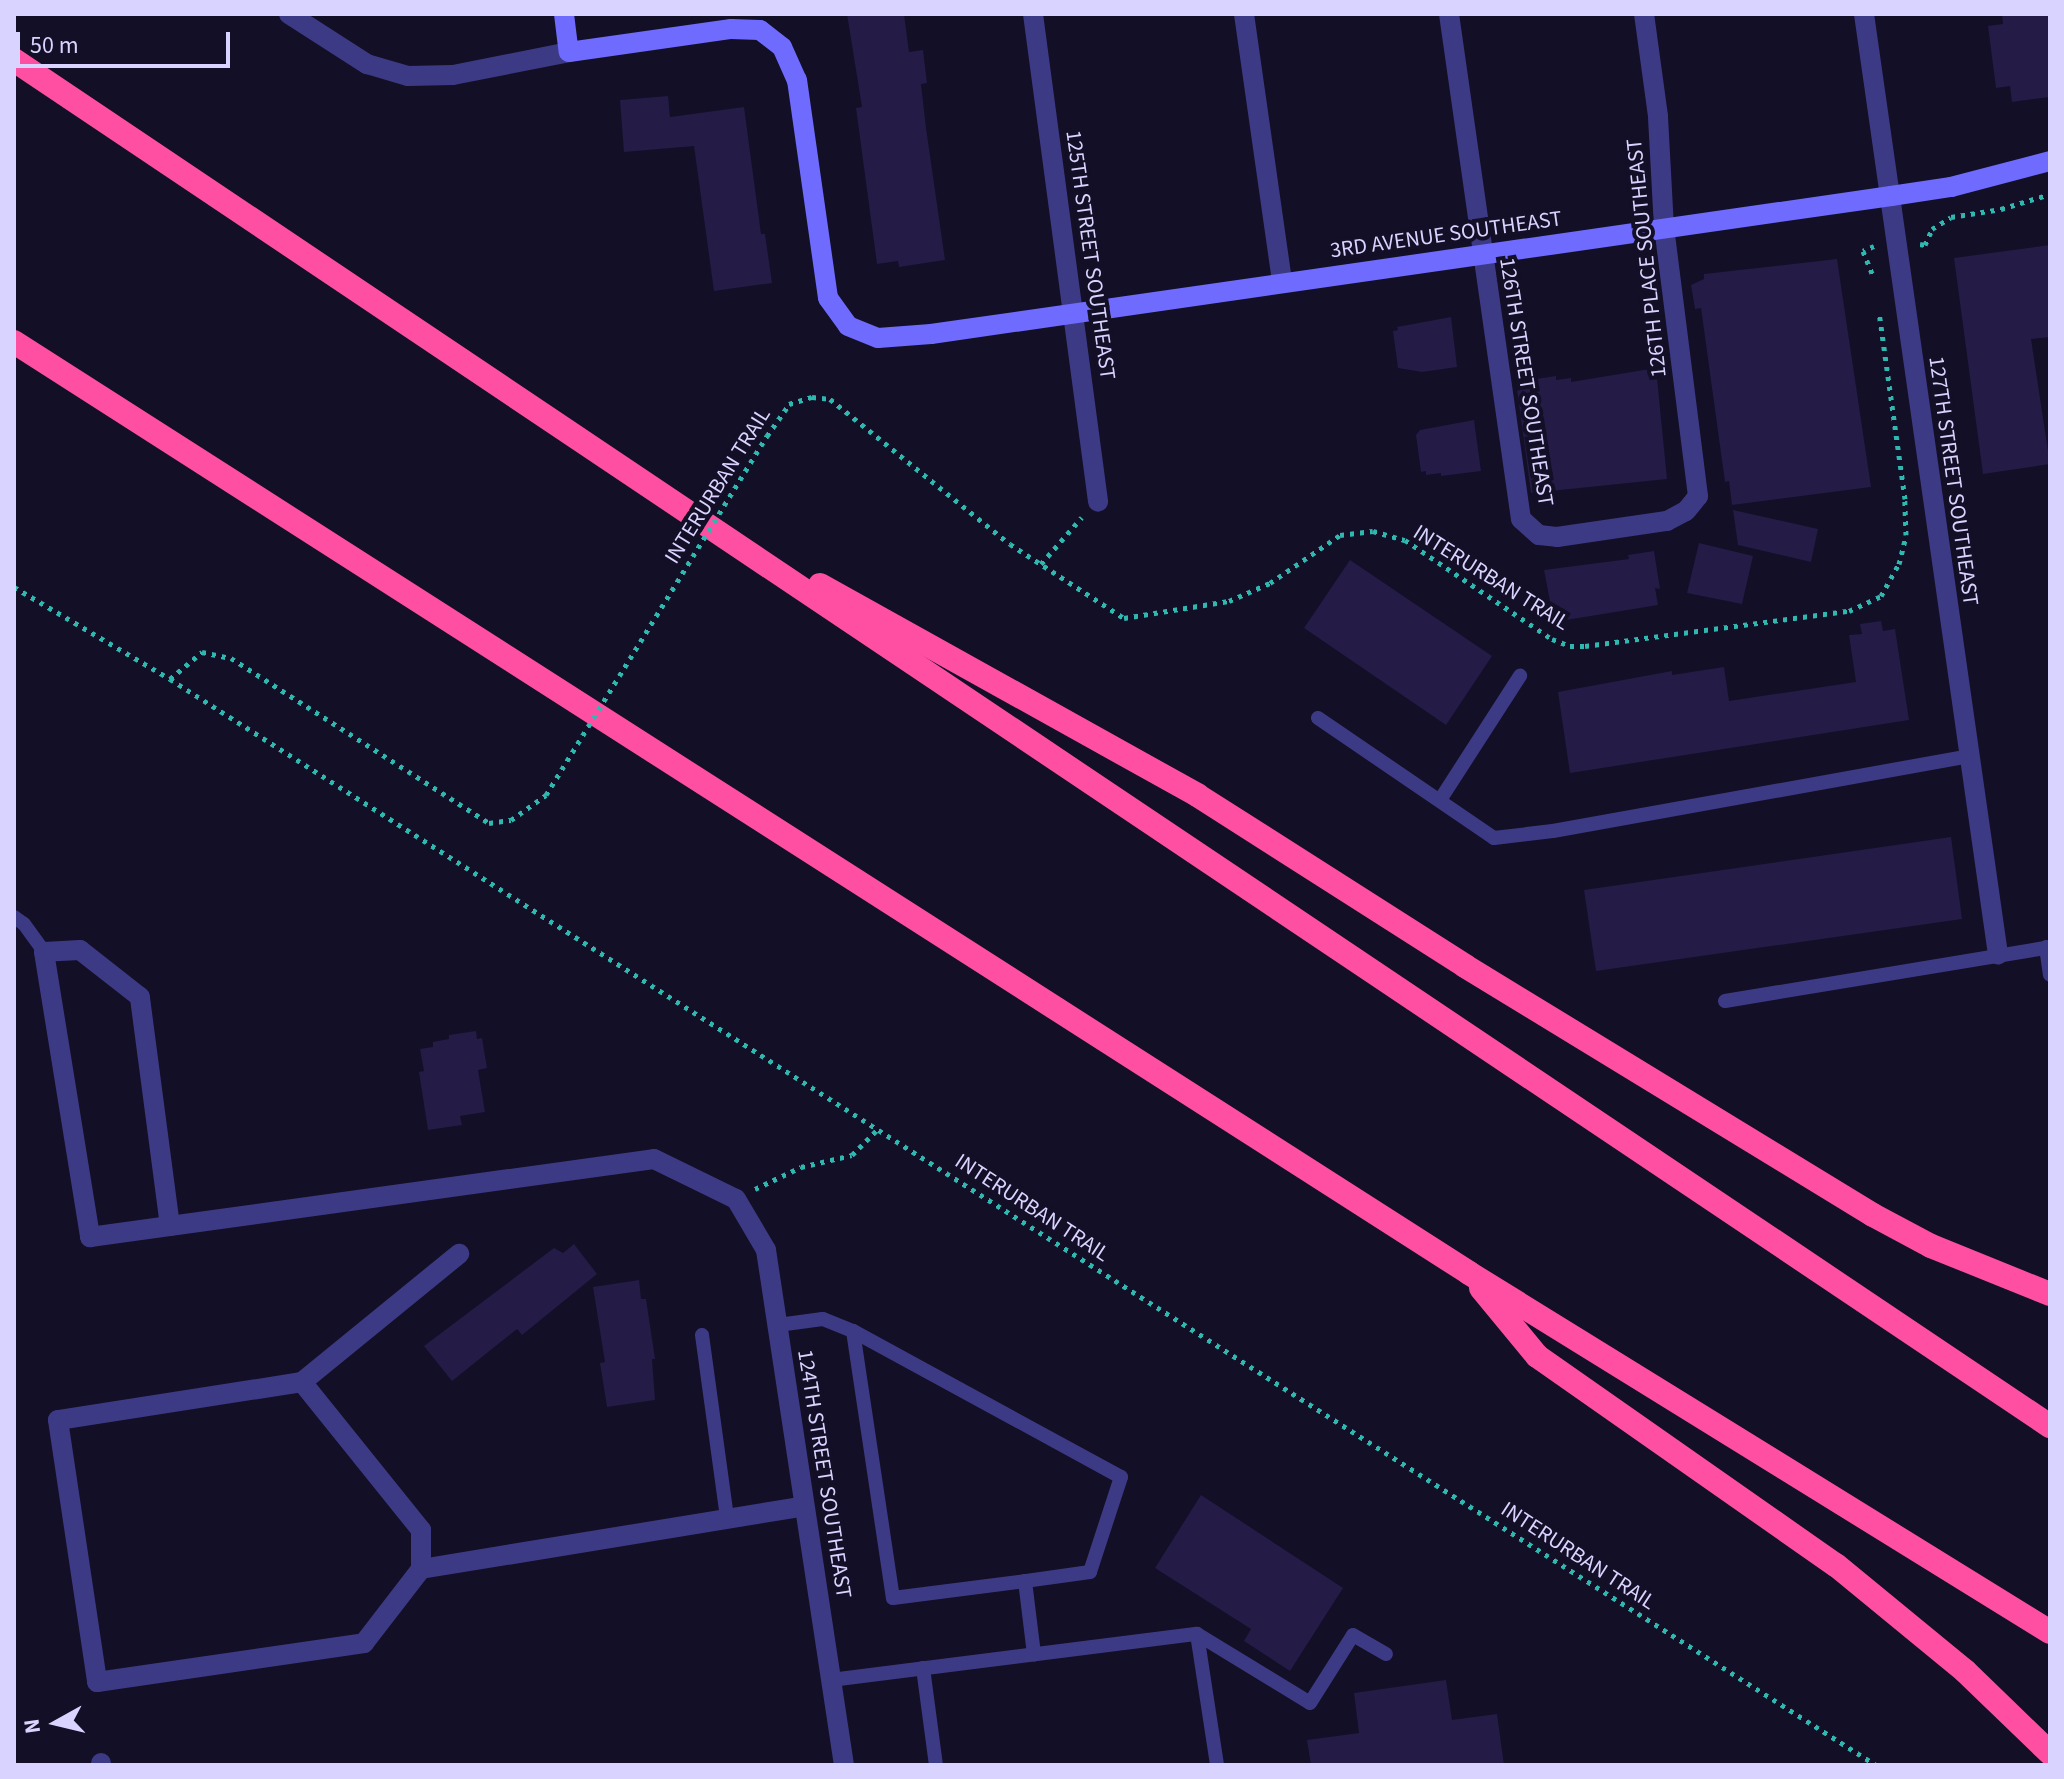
<!DOCTYPE html>
<html>
<head>
<meta charset="utf-8">
<style>
  body { margin:0 }
  #map { position:relative; width:2064px; height:1779px; overflow:hidden; background:#130f26; font-family:"Source Sans 3",sans-serif }
  div>[style] { position:absolute }
  .building>* { inset:0; background:#241b47 }
  .path>* { height:5px; margin-top:-2.5px; transform-origin:0; background:repeating-linear-gradient(90deg,#2fb8b0 0 4px,transparent 0 10px) }
  .lane>* { height:14px; margin:-7px; padding:0 7px; transform-origin:7px; border-radius:7px; background:#3d3a85 }
  .street>* { height:20px; margin:-10px; padding:0 10px; transform-origin:10px; border-radius:10px; background:#3d3a85 }
  .secondary>* { height:20px; margin:-10px; padding:0 10px; transform-origin:10px; border-radius:10px; background:#6f6bff }
  .highway>* { height:24px; margin:-12px; padding:0 12px; transform-origin:12px; border-radius:12px; background:#ff4fa3 }
  .path-bridge>* { height:5px; margin-top:-2.5px; transform-origin:0; background:repeating-linear-gradient(90deg,#2fb8b0 0 4px,transparent 0 10px) }
  span { translate:-50% -50%; white-space:nowrap; text-align:center; line-height:1.15; -webkit-text-stroke:8px #130f26; paint-order:stroke }
  .street-label { font-size:22px; color:#d9d4ff }
  .frame { position:absolute; inset:0; border:16px solid #d9d4ff; pointer-events:none }
  .north { position:absolute; left:16px; top:1683px; width:80px; height:80px; -webkit-text-stroke:6px #130f26; paint-order:stroke; rotate:262deg; font-size:22px; font-weight:700; line-height:32px; text-align:center; color:#d9d4ff }
  .north::after { content:''; display:block; margin:auto; width:28px; height:36px; background:#d9d4ff; clip-path:polygon(50% 0,100% 100%,50% 72%,0 100%) }
  .scale { position:absolute; left:16px; top:32px; width:214px; height:36px; box-sizing:border-box; border:4px solid #d9d4ff; border-top:0; padding-left:10px; font-size:24px; line-height:28px; white-space:nowrap; color:#d9d4ff; -webkit-text-stroke:6px #130f26; paint-order:stroke }
</style>
</head>
<body>
<div id="map">
  <div class="building">
    <div style="clip-path:polygon(847px 14px,904px 14px,909px 52px,923px 50px,927px 83px,921px 84px,926px 128px,945px 260px,899px 267px,898px 261px,877px 264px,856px 108px,862px 107px)"></div>
    <div style="clip-path:polygon(2002px 14px,2050px 14px,2050px 97px,2012px 102px,2010px 86px,1996px 88px,1988px 26px,2003px 24px)"></div>
    <div style="clip-path:polygon(668px 96px,670px 117px,744px 107px,761px 234px,765px 234px,772px 283px,714px 291px,694px 146px,624px 152px,620px 100px)"></div>
    <div style="clip-path:polygon(2050px 245px,2050px 337px,2031px 339px,2050px 464px,1983px 474px,1954px 258px)"></div>
    <div style="clip-path:polygon(1837px 259px,1871px 487px,1732px 505px,1729px 481px,1725px 482px,1701px 308px,1695px 309px,1691px 285px,1704px 279px,1704px 274px)"></div>
    <div style="clip-path:polygon(1451px 317px,1457px 367px,1422px 372px,1398px 368px,1393px 331px,1398px 330px,1397px 327px)"></div>
    <div style="clip-path:polygon(1656px 368px,1667px 479px,1531px 493px,1516px 382px,1556px 376px,1556px 380px,1571px 378px,1571px 382px)"></div>
    <div style="clip-path:polygon(1474px 420px,1481px 471px,1441px 476px,1441px 473px,1426px 475px,1426px 471px,1421px 472px,1416px 435px,1420px 430px)"></div>
    <div style="clip-path:polygon(1733px 510px,1818px 529px,1811px 562px,1738px 545px)"></div>
    <div style="clip-path:polygon(1699px 543px,1753px 556px,1742px 604px,1687px 593px)"></div>
    <div style="clip-path:polygon(1654px 551px,1660px 589px,1655px 588px,1658px 605px,1554px 622px,1544px 570px,1629px 559px,1628px 555px)"></div>
    <div style="clip-path:polygon(1350px 560px,1492px 656px,1446px 725px,1304px 628px)"></div>
    <div style="clip-path:polygon(1881px 621px,1883px 631px,1895px 629px,1909px 720px,1570px 773px,1558px 692px,1672px 671px,1672px 675px,1724px 667px,1729px 701px,1856px 682px,1849px 635px,1862px 634px,1860px 624px)"></div>
    <div style="clip-path:polygon(1951px 837px,1962px 919px,1596px 971px,1584px 890px)"></div>
    <div style="clip-path:polygon(476px 1031px,477px 1039px,482px 1038px,487px 1068px,478px 1070px,485px 1112px,460px 1116px,462px 1125px,428px 1130px,419px 1072px,424px 1071px,420px 1049px,433px 1047px,433px 1042px,449px 1039px,449px 1035px)"></div>
    <div style="clip-path:polygon(574px 1244px,597px 1274px,522px 1335px,517px 1329px,452px 1381px,424px 1346px,554px 1248px,563px 1253px)"></div>
    <div style="clip-path:polygon(639px 1280px,641px 1299px,646px 1299px,655px 1359px,652px 1359px,655px 1400px,607px 1407px,600px 1363px,605px 1362px,593px 1287px)"></div>
    <div style="clip-path:polygon(1201px 1495px,1343px 1588px,1290px 1671px,1244px 1641px,1251px 1629px,1155px 1568px)"></div>
    <div style="clip-path:polygon(1446px 1680px,1452px 1720px,1497px 1714px,1504px 1765px,1311px 1765px,1307px 1740px,1359px 1733px,1354px 1693px)"></div>
  </div>
  <div class="path">
    <div style="left:1920px;top:244px;width:5px;rotate:11deg"></div>
    <div style="left:1925px;top:245px;width:17px;rotate:-66deg"></div>
    <div style="left:1932px;top:229px;width:22px;rotate:-32deg"></div>
    <div style="left:1951px;top:217px;width:51px;rotate:-9.1deg"></div>
    <div style="left:2001px;top:209px;width:51px;rotate:-17deg"></div>
    <div style="left:1874px;top:246px;width:12px;rotate:156deg"></div>
    <div style="left:1863px;top:251px;width:29px;rotate:68deg"></div>
    <div style="left:767px;top:436px;width:39px;rotate:-55deg"></div>
    <div style="left:789px;top:404px;width:24px;rotate:-17deg"></div>
    <div style="left:812px;top:397px;width:18px;rotate:6deg"></div>
    <div style="left:830px;top:399px;width:231px;rotate:38.9deg"></div>
    <div style="left:1010px;top:544px;width:136px;rotate:33deg"></div>
    <div style="left:1124px;top:618px;width:106px;rotate:-9.2deg"></div>
    <div style="left:1229px;top:601px;width:45px;rotate:-23.7deg"></div>
    <div style="left:1270px;top:583px;width:85px;rotate:-34.4deg"></div>
    <div style="left:1340px;top:535px;width:33px;rotate:-7deg"></div>
    <div style="left:1373px;top:531px;width:33px;rotate:16deg"></div>
    <div style="left:1405px;top:540px;width:177px;rotate:34deg"></div>
    <div style="left:1552px;top:639px;width:19px;rotate:21deg"></div>
    <div style="left:1570px;top:646px;width:15px"></div>
    <div style="left:1585px;top:646px;width:266px;rotate:-7.6deg"></div>
    <div style="left:1849px;top:611px;width:35px;rotate:-25deg"></div>
    <div style="left:1881px;top:596px;width:37px;rotate:-61deg"></div>
    <div style="left:1899px;top:564px;width:30px;rotate:-76deg"></div>
    <div style="left:1906px;top:535px;width:36px;rotate:-92deg"></div>
    <div style="left:1905px;top:499px;width:189px;rotate:-97.9deg"></div>
    <div style="left:1041px;top:564px;width:62px;rotate:-48.9deg"></div>
    <div style="left:14px;top:587px;width:181px;rotate:30.5deg"></div>
    <div style="left:170px;top:679px;width:42px;rotate:-40.2deg"></div>
    <div style="left:202px;top:652px;width:30px;rotate:12deg"></div>
    <div style="left:231px;top:658px;width:306px;rotate:32.6deg"></div>
    <div style="left:489px;top:823px;width:22px;rotate:-8deg"></div>
    <div style="left:511px;top:820px;width:43px;rotate:-35.5deg"></div>
    <div style="left:170px;top:679px;width:2022px;rotate:32.48deg"></div>
    <div style="left:755px;top:1189px;width:51px;rotate:-25.6deg"></div>
    <div style="left:801px;top:1167px;width:52px;rotate:-13.2deg"></div>
    <div style="left:852px;top:1155px;width:37px;rotate:-45deg"></div>
  </div>
  <div class="lane">
    <div style="left:1318px;top:718px;width:213px;rotate:34.3deg"></div>
    <div style="left:1494px;top:838px;width:59px;rotate:-6.8deg"></div>
    <div style="left:1553px;top:831px;width:423px;rotate:-10.2deg"></div>
    <div style="left:1440px;top:800px;width:148px;rotate:-57.2deg"></div>
    <div style="left:14px;top:917px;width:12px;rotate:35deg"></div>
    <div style="left:24px;top:924px;width:34px;rotate:54deg"></div>
    <div style="left:2046px;top:947px;width:28px;rotate:82deg"></div>
    <div style="left:1725px;top:1001px;width:329px;rotate:-9.4deg"></div>
    <div style="left:778px;top:1325px;width:45px;rotate:-7.6deg"></div>
    <div style="left:823px;top:1319px;width:32px;rotate:22deg"></div>
    <div style="left:853px;top:1331px;width:270px;rotate:81.5deg"></div>
    <div style="left:893px;top:1598px;width:133px;rotate:-7.3deg"></div>
    <div style="left:1025px;top:1581px;width:74px;rotate:83deg"></div>
    <div style="left:853px;top:1331px;width:305px;rotate:28.6deg"></div>
    <div style="left:1121px;top:1477px;width:100px;rotate:108.1deg"></div>
    <div style="left:1090px;top:1572px;width:66px;rotate:172.1deg"></div>
    <div style="left:702px;top:1335px;width:185px;rotate:82.2deg"></div>
    <div style="left:1197px;top:1634px;width:133px;rotate:81.3deg"></div>
    <div style="left:923px;top:1668px;width:98px;rotate:82.4deg"></div>
    <div style="left:831px;top:1680px;width:369px;rotate:-7.2deg"></div>
    <div style="left:1197px;top:1634px;width:132px;rotate:31.4deg"></div>
    <div style="left:1310px;top:1703px;width:80px;rotate:-57.7deg"></div>
    <div style="left:1353px;top:1635px;width:38px;rotate:30deg"></div>
  </div>
  <div class="street">
    <div style="left:289px;top:14px;width:93px;rotate:32.7deg"></div>
    <div style="left:367px;top:64px;width:43px;rotate:16.3deg"></div>
    <div style="left:408px;top:76px;width:45px;rotate:-1.3deg"></div>
    <div style="left:453px;top:75px;width:118px;rotate:-11.2deg"></div>
    <div style="left:1033px;top:14px;width:492px;rotate:82.4deg"></div>
    <div style="left:1244px;top:14px;width:271px;rotate:81.9deg"></div>
    <div style="left:1449px;top:14px;width:510px;rotate:81.89deg"></div>
    <div style="left:1521px;top:519px;width:24px;rotate:42deg"></div>
    <div style="left:1539px;top:535px;width:18px;rotate:6deg"></div>
    <div style="left:1557px;top:537px;width:111px;rotate:-8.3deg"></div>
    <div style="left:1667px;top:521px;width:21px;rotate:-28deg"></div>
    <div style="left:1686px;top:511px;width:19px;rotate:-51deg"></div>
    <div style="left:1698px;top:496px;width:270px;rotate:-97.2deg"></div>
    <div style="left:1664px;top:228px;width:112px;rotate:-93.1deg"></div>
    <div style="left:1658px;top:116px;width:103px;rotate:-97.8deg"></div>
    <div style="left:1864px;top:14px;width:950px;rotate:81.89deg"></div>
    <div style="left:170px;top:1226px;width:231px;rotate:-97.5deg"></div>
    <div style="left:140px;top:997px;width:76px;rotate:-141.9deg"></div>
    <div style="left:80px;top:950px;width:36px;rotate:177deg"></div>
    <div style="left:44px;top:952px;width:289px;rotate:80.8deg"></div>
    <div style="left:90px;top:1237px;width:569px;rotate:-7.87deg"></div>
    <div style="left:654px;top:1159px;width:91px;rotate:26deg"></div>
    <div style="left:736px;top:1199px;width:59px;rotate:59.5deg"></div>
    <div style="left:766px;top:1250px;width:521px;rotate:81.39deg"></div>
    <div style="left:302px;top:1382px;width:203px;rotate:-39.2deg"></div>
    <div style="left:421px;top:1569px;width:39px;rotate:-90deg"></div>
    <div style="left:421px;top:1530px;width:190px;rotate:-128.8deg"></div>
    <div style="left:302px;top:1382px;width:247px;rotate:171.1deg"></div>
    <div style="left:58px;top:1420px;width:265px;rotate:81.5deg"></div>
    <div style="left:97px;top:1682px;width:270px;rotate:-8.3deg"></div>
    <div style="left:364px;top:1643px;width:93px;rotate:-52.4deg"></div>
    <div style="left:421px;top:1569px;width:388px;rotate:-9.3deg"></div>
    <div style="left:101px;top:1763px;width:2px;rotate:90deg"></div>
  </div>
  <div class="secondary">
    <div style="left:564px;top:14px;width:38px;rotate:83deg"></div>
    <div style="left:569px;top:52px;width:164px;rotate:-8.1deg"></div>
    <div style="left:731px;top:29px;width:29px;rotate:2deg"></div>
    <div style="left:760px;top:30px;width:28px;rotate:38deg"></div>
    <div style="left:782px;top:47px;width:36px;rotate:66deg"></div>
    <div style="left:797px;top:80px;width:220px;rotate:81.9deg"></div>
    <div style="left:828px;top:298px;width:34px;rotate:54deg"></div>
    <div style="left:848px;top:326px;width:32px;rotate:22deg"></div>
    <div style="left:878px;top:338px;width:53px;rotate:-4.3deg"></div>
    <div style="left:931px;top:334px;width:970px;rotate:-8.18deg"></div>
    <div style="left:1891px;top:196px;width:61px;rotate:-8.5deg"></div>
    <div style="left:1951px;top:187px;width:102px;rotate:-14.7deg"></div>
  </div>
  <div class="highway">
    <div style="left:14px;top:60px;width:2452px;rotate:33.86deg"></div>
    <div style="left:14px;top:342px;width:1727px;rotate:32.61deg"></div>
    <div style="left:1469px;top:1273px;width:683px;rotate:31.71deg"></div>
    <div style="left:820px;top:585px;width:432px;rotate:29.1deg"></div>
    <div style="left:1197px;top:795px;width:318px;rotate:32.5deg"></div>
    <div style="left:1465px;top:966px;width:478px;rotate:31.4deg"></div>
    <div style="left:1873px;top:1215px;width:66px;rotate:28.1deg"></div>
    <div style="left:1931px;top:1246px;width:128px;rotate:22deg"></div>
    <div style="left:1481px;top:1288px;width:88px;rotate:50.5deg"></div>
    <div style="left:1537px;top:1356px;width:365px;rotate:35deg"></div>
    <div style="left:1836px;top:1565px;width:167px;rotate:39.4deg"></div>
    <div style="left:1965px;top:1671px;width:118px;rotate:44deg"></div>
  </div>
  <div class="path-bridge">
    <div style="left:546px;top:795px;width:422px;rotate:-58.4deg"></div>
  </div>
  <div class="street-label">
    <span style="left:1446px;top:235px;rotate:-8deg">3RD AVENUE SOUTHEAST</span>
    <span style="left:1090px;top:255px;rotate:82deg">125TH STREET SOUTHEAST</span>
    <span style="left:1647px;top:258px;rotate:-96deg">126TH PLACE SOUTHEAST</span>
    <span style="left:1526px;top:382px;rotate:81deg">126TH STREET SOUTHEAST</span>
    <span style="left:1953px;top:481px;rotate:82deg">127TH STREET SOUTHEAST</span>
    <span style="left:718px;top:486px;rotate:-58deg">INTERURBAN TRAIL</span>
    <span style="left:1491px;top:578px;rotate:32deg">INTERURBAN TRAIL</span>
    <span style="left:1032px;top:1208px;rotate:33deg">INTERURBAN TRAIL</span>
    <span style="left:824px;top:1474px;rotate:81deg">124TH STREET SOUTHEAST</span>
    <span style="left:1578px;top:1556px;rotate:33deg">INTERURBAN TRAIL</span>
  </div>
  <div class="frame"></div>
  <div class="north">N</div>
  <div class="scale">50 m</div>
</div>
</body>
</html>
